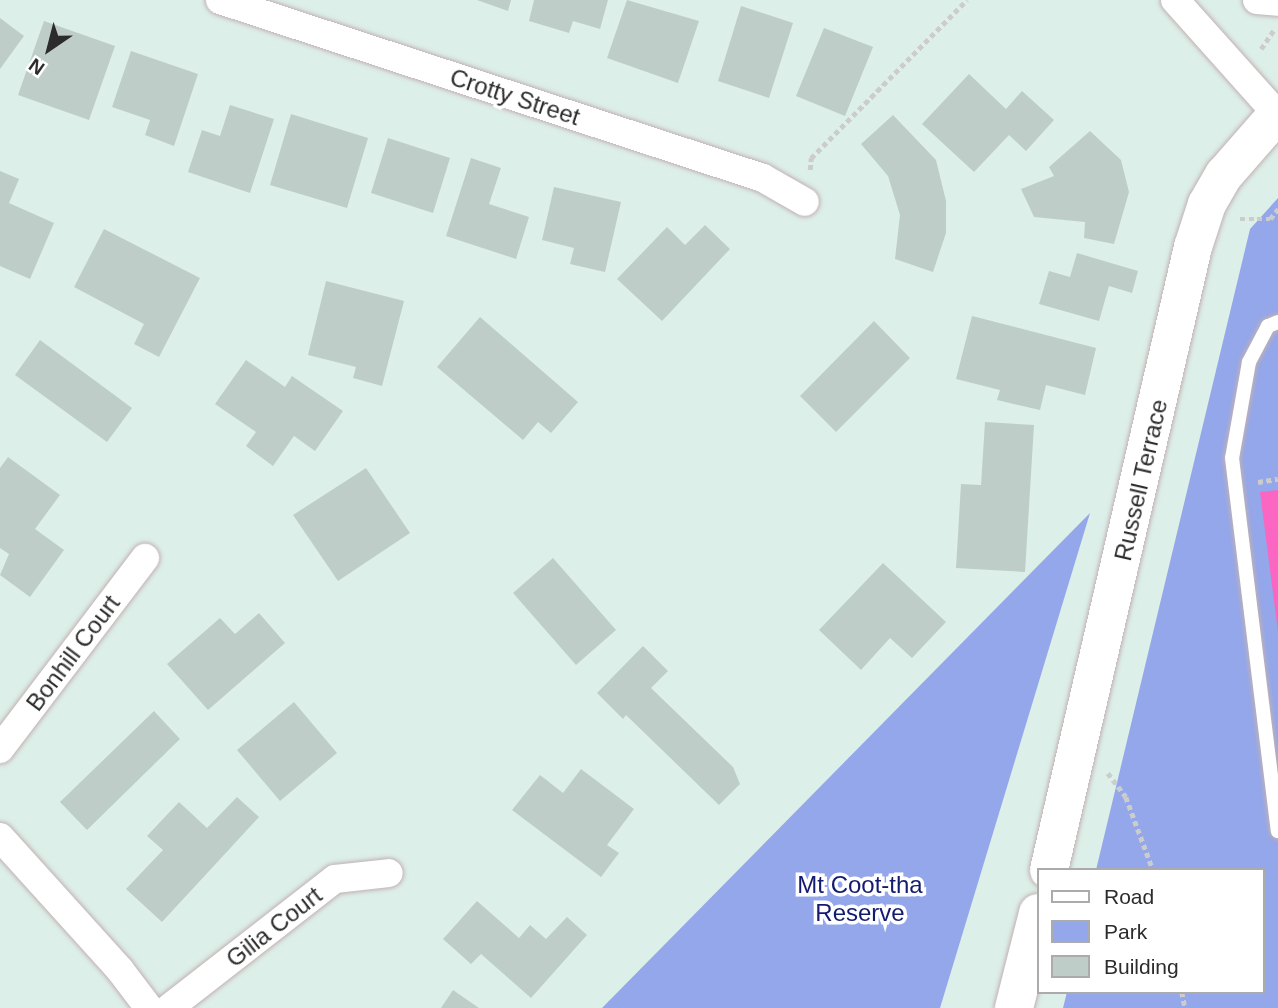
<!DOCTYPE html>
<html>
<head>
<meta charset="utf-8">
<style>
  body { margin:0 }
  #map { position:relative; width:1278px; height:1008px; overflow:hidden; background:#ddefe9; font-family:Helvetica,sans-serif }
  div>[style] { position:absolute }
  .green>* { inset:0; background:#94a7ea }
  .water>* { inset:0; background:#fa66c1 }
  .building>* { inset:0; background:#bfcdc9 }
  .path>* { height:4.5px; margin-top:-2.25px; transform-origin:0; background:repeating-linear-gradient(90deg,#ccc 0 5px,transparent 0 8.5px) }
  .roads { filter:drop-shadow(0 0 2px #c1b1b2) drop-shadow(0 0 2px #c1b1b2) }
  .service>* { height:14px; margin:-7px; padding:0 7px; transform-origin:7px; border-radius:7px; background:#fff }
  .minor>* { height:28px; margin:-14px; padding:0 14px; transform-origin:14px; border-radius:14px; background:#fff }
  .secondary>* { height:38px; margin:-19px; padding:0 19px; transform-origin:19px; border-radius:19px; background:#fff }
  span { translate:-50% -50%; white-space:nowrap; text-align:center; line-height:1.15; -webkit-text-stroke:7px #fff; paint-order:stroke }
  .street-label { font-size:24px; color:#2c2c2c }
  .park-label { font-size:24px; color:#131b71 }
  .legend { position:absolute; left:1037px; top:868px; width:228px; height:126px; box-sizing:border-box; background:#fff; border:2px solid #ababab; margin:0; padding:9px 12px; list-style:none; font-size:21px; color:#2c2c2c }
  .legend li { display:flex; align-items:center; gap:14px; height:35px }
  .legend b { width:35px; border:2px solid #ababab }
  .north { position:absolute; left:14px; top:14px; width:70px; height:70px; -webkit-text-stroke:5px #fff; paint-order:stroke; rotate:215deg; font-size:19px; font-weight:700; line-height:28px; text-align:center; color:#2c2c2c }
  .north::after { content:''; display:block; margin:auto; width:24px; height:32px; background:#2c2c2c; clip-path:polygon(50% 0,100% 100%,50% 72%,0 100%) }
</style>
</head>
<body>
<div id="map">
  <div class="green">
    <div style="clip-path:polygon(1278px 198px,1278px 1008px,1063px 1008px,1067px 992px,1262px 992px,1262px 870px,1096px 870px,1250px 229px)"></div>
    <div style="clip-path:polygon(1090px 513px,940px 1008px,602px 1008px)"></div>
  </div>
  <div class="water">
    <div style="clip-path:polygon(1278px 490px,1278px 632px,1260px 492px)"></div>
  </div>
  <div class="building">
    <div style="clip-path:polygon(477px 0,511px 0,508px 11px)"></div>
    <div style="clip-path:polygon(534px 0,608px 0,600px 29px,573px 21px,569px 33px,529px 21px)"></div>
    <div style="clip-path:polygon(627px 0,699px 21px,678px 83px,607px 58px)"></div>
    <div style="clip-path:polygon(741px 6px,793px 23px,769px 98px,718px 81px)"></div>
    <div style="clip-path:polygon(0 18px,24px 36px,0 69px)"></div>
    <div style="clip-path:polygon(44px 21px,115px 46px,89px 120px,18px 95px)"></div>
    <div style="clip-path:polygon(824px 28px,873px 47px,845px 116px,796px 96px)"></div>
    <div style="clip-path:polygon(131px 51px,198px 74px,174px 146px,145px 135px,150px 120px,112px 107px)"></div>
    <div style="clip-path:polygon(969px 74px,1006px 109px,1022px 91px,1054px 120px,1026px 151px,1009px 135px,974px 172px,922px 124px)"></div>
    <div style="clip-path:polygon(230px 105px,274px 119px,250px 193px,188px 172px,202px 130px,220px 136px)"></div>
    <div style="clip-path:polygon(291px 114px,368px 138px,347px 208px,270px 185px)"></div>
    <div style="clip-path:polygon(893px 115px,936px 160px,946px 201px,946px 233px,933px 272px,895px 259px,900px 215px,888px 176px,861px 144px)"></div>
    <div style="clip-path:polygon(1090px 131px,1121px 160px,1129px 192px,1114px 244px,1084px 238px,1085px 222px,1034px 217px,1021px 189px,1054px 176px,1049px 167px)"></div>
    <div style="clip-path:polygon(388px 138px,450px 158px,433px 213px,371px 193px)"></div>
    <div style="clip-path:polygon(471px 158px,501px 168px,489px 204px,529px 217px,516px 259px,446px 236px)"></div>
    <div style="clip-path:polygon(0 171px,19px 179px,9px 203px,54px 223px,30px 279px,0 266px)"></div>
    <div style="clip-path:polygon(554px 187px,621px 202px,605px 272px,570px 264px,574px 248px,542px 240px)"></div>
    <div style="clip-path:polygon(705px 225px,730px 249px,662px 321px,617px 279px,667px 227px,685px 245px)"></div>
    <div style="clip-path:polygon(104px 229px,200px 278px,159px 357px,134px 344px,144px 324px,74px 287px)"></div>
    <div style="clip-path:polygon(1077px 253px,1138px 271px,1132px 293px,1109px 286px,1099px 321px,1039px 304px,1049px 271px,1070px 277px)"></div>
    <div style="clip-path:polygon(326px 281px,404px 301px,382px 386px,353px 378px,356px 367px,308px 355px)"></div>
    <div style="clip-path:polygon(972px 316px,1096px 348px,1085px 395px,1046px 385px,1040px 410px,997px 400px,1000px 390px,956px 379px)"></div>
    <div style="clip-path:polygon(480px 317px,578px 402px,551px 433px,538px 422px,523px 440px,437px 367px)"></div>
    <div style="clip-path:polygon(874px 321px,910px 358px,836px 432px,800px 396px)"></div>
    <div style="clip-path:polygon(40px 340px,132px 408px,107px 442px,15px 375px)"></div>
    <div style="clip-path:polygon(246px 360px,285px 387px,292px 376px,343px 411px,315px 451px,294px 436px,273px 466px,246px 446px,256px 432px,215px 404px)"></div>
    <div style="clip-path:polygon(985px 422px,1034px 425px,1025px 572px,956px 568px,961px 484px,981px 485px)"></div>
    <div style="clip-path:polygon(8px 457px,60px 495px,35px 529px,64px 550px,30px 597px,0 575px,9px 554px,0 548px,0 468px)"></div>
    <div style="clip-path:polygon(366px 468px,410px 533px,338px 581px,293px 515px)"></div>
    <div style="clip-path:polygon(553px 558px,616px 630px,576px 665px,513px 593px)"></div>
    <div style="clip-path:polygon(883px 563px,946px 622px,912px 658px,890px 638px,861px 670px,819px 630px)"></div>
    <div style="clip-path:polygon(259px 613px,285px 643px,208px 710px,167px 664px,220px 618px,235px 634px)"></div>
    <div style="clip-path:polygon(643px 646px,668px 671px,651px 688px,733px 767px,740px 784px,719px 805px,626px 715px,623px 719px,597px 693px)"></div>
    <div style="clip-path:polygon(294px 702px,337px 753px,280px 801px,237px 750px)"></div>
    <div style="clip-path:polygon(154px 711px,180px 739px,87px 830px,60px 802px)"></div>
    <div style="clip-path:polygon(581px 769px,634px 809px,607px 845px,619px 853px,601px 877px,512px 810px,540px 775px,563px 793px)"></div>
    <div style="clip-path:polygon(237px 797px,259px 817px,162px 922px,126px 889px,163px 850px,147px 836px,179px 802px,207px 828px)"></div>
    <div style="clip-path:polygon(477px 901px,519px 938px,530px 925px,546px 939px,567px 917px,587px 935px,531px 998px,481px 954px,471px 964px,443px 939px)"></div>
    <div style="clip-path:polygon(453px 990px,479px 1008px,441px 1008px)"></div>
  </div>
  <div class="path">
    <div style="left:1261px;top:49px;width:22px;rotate:-56deg"></div>
    <div style="left:810px;top:170px;width:12px;rotate:-85deg"></div>
    <div style="left:811px;top:158px;width:222px;rotate:-45.4deg"></div>
    <div style="left:1240px;top:219px;width:30px"></div>
    <div style="left:1270px;top:219px;width:13px;rotate:-51deg"></div>
    <div style="left:1258px;top:482px;width:20px;rotate:-9deg"></div>
    <div style="left:1108px;top:773px;width:30px;rotate:53deg"></div>
    <div style="left:1126px;top:797px;width:78px;rotate:69.7deg"></div>
    <div style="left:1182px;top:992px;width:16px;rotate:79deg"></div>
  </div>
  <div class="roads">
    <div class="service">
      <div style="left:1278px;top:322px;width:11px;rotate:158deg"></div>
      <div style="left:1268px;top:326px;width:41px;rotate:117.8deg"></div>
      <div style="left:1249px;top:362px;width:97px;rotate:100deg"></div>
      <div style="left:1232px;top:458px;width:376px;rotate:83deg"></div>
    </div>
    <div class="minor">
      <div style="left:220px;top:0;width:571px;rotate:18.15deg"></div>
      <div style="left:763px;top:178px;width:48px;rotate:29.7deg"></div>
      <div style="left:1175px;top:0;width:153px;rotate:48.2deg"></div>
      <div style="left:1257px;top:0;width:21px;rotate:5deg"></div>
      <div style="left:0;top:749px;width:240px;rotate:-52.8deg"></div>
      <div style="left:0;top:837px;width:179px;rotate:47.9deg"></div>
      <div style="left:120px;top:970px;width:48px;rotate:52.7deg"></div>
      <div style="left:169px;top:1008px;width:210px;rotate:-37.9deg"></div>
      <div style="left:335px;top:879px;width:54px;rotate:-6.3deg"></div>
    </div>
    <div class="secondary">
      <div style="left:1049px;top:870px;width:639px;rotate:-76.99deg"></div>
      <div style="left:1193px;top:247px;width:45px;rotate:-72deg"></div>
      <div style="left:1207px;top:204px;width:34px;rotate:-60deg"></div>
      <div style="left:1224px;top:175px;width:82px;rotate:-48.9deg"></div>
      <div style="left:1014px;top:1008px;width:98px;rotate:-75.8deg"></div>
    </div>
  </div>
  <div class="street-label">
    <span style="left:515px;top:97px;rotate:18deg">Crotty Street</span>
    <span style="left:1141px;top:480px;rotate:-77deg">Russell Terrace</span>
    <span style="left:73px;top:653px;rotate:-53deg">Bonhill Court</span>
    <span style="left:274px;top:927px;rotate:-38deg">Gilia Court</span>
  </div>
  <div class="park-label">
    <span style="left:860px;top:899px">Mt Coot-tha<br>Reserve</span>
  </div>
  <ul class="legend">
  <li><b style="height:9px;background:#fff"></b>Road</li>
  <li><b style="height:19px;background:#94a7ea"></b>Park</li>
  <li><b style="height:19px;background:#bfcdc9"></b>Building</li>
  </ul>
  <div class="north">N</div>
</div>
</body>
</html>
